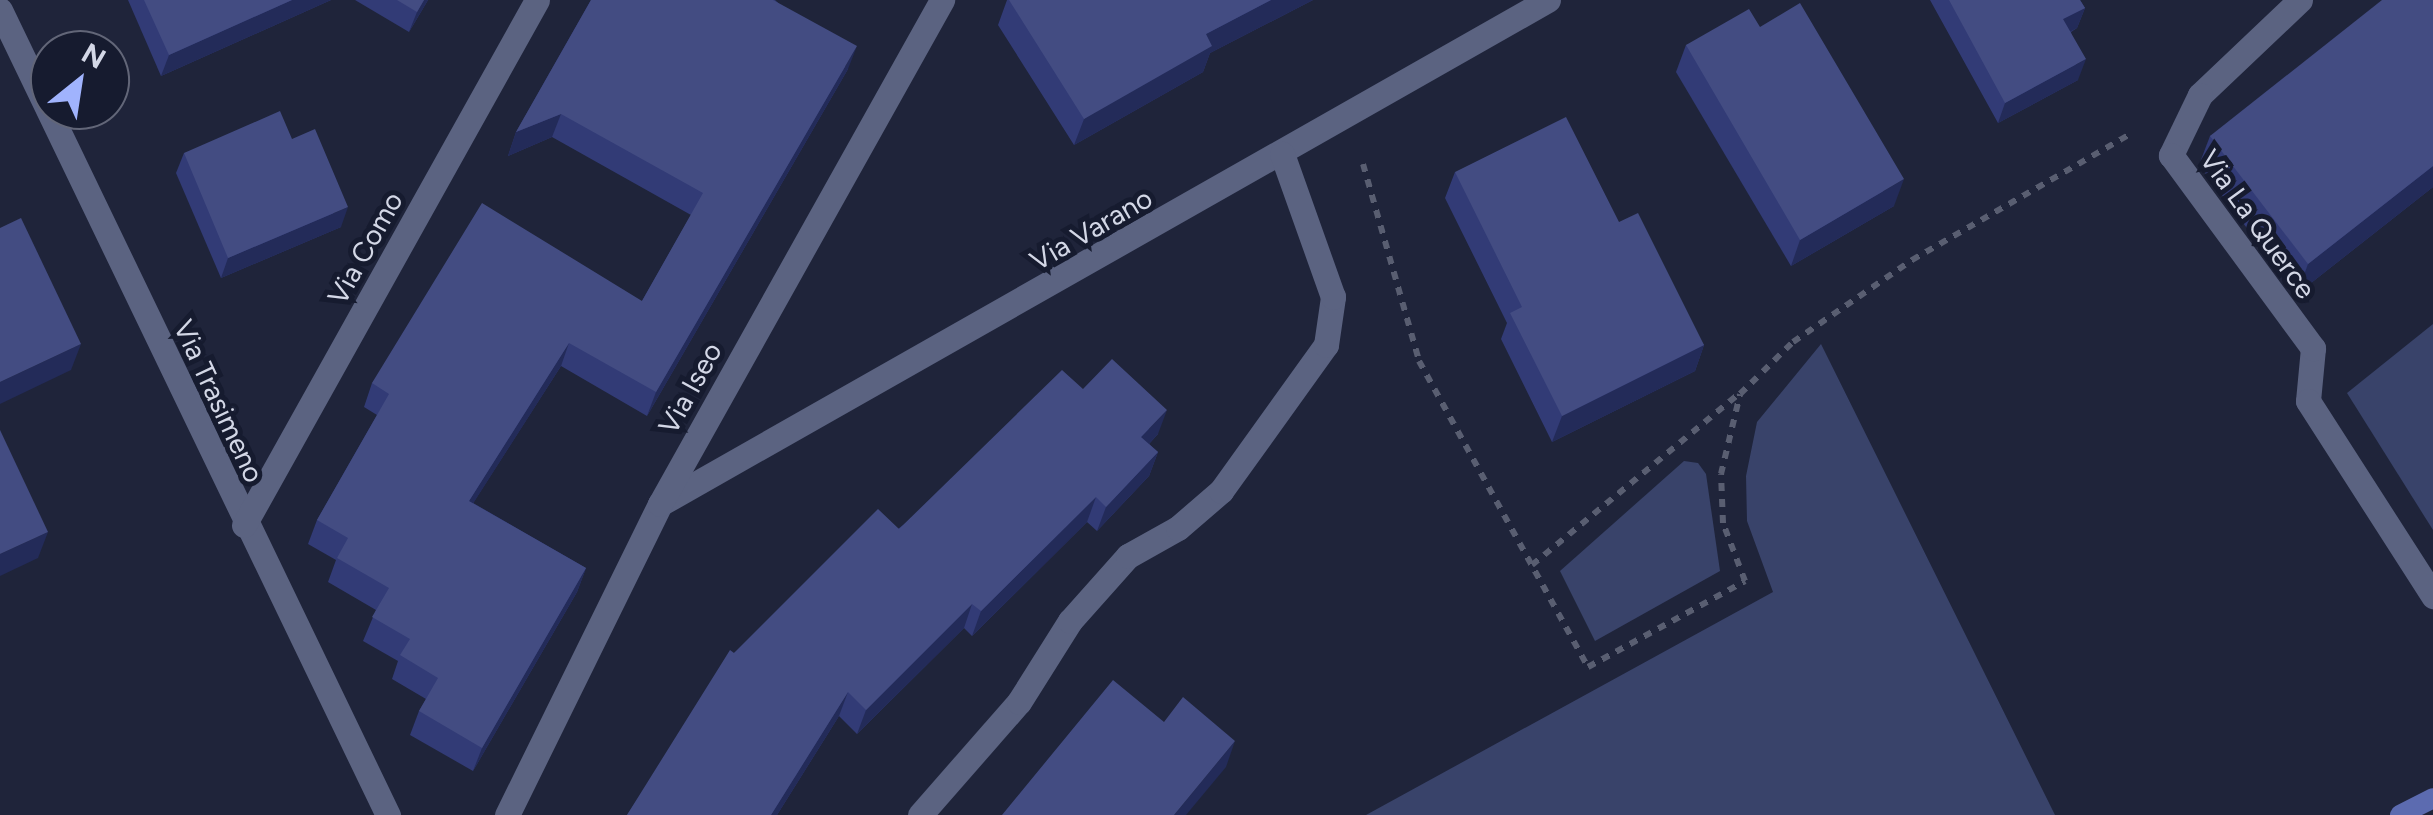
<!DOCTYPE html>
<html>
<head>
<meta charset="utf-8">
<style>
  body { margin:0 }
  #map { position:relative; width:2433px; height:815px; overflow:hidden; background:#1f243a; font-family:Figtree,sans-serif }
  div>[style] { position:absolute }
  .green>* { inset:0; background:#39436a }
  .stream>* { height:20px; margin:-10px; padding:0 10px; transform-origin:10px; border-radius:10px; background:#5c6bb0 }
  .path>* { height:6px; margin-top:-3px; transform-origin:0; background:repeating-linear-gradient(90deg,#595e71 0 8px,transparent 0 16px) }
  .lane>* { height:25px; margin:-12.5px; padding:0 12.5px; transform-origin:12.5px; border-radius:12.5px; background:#5b6381 }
  .street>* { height:25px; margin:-12.5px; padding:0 12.5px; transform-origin:12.5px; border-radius:12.5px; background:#5b6381 }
  .wall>* { inset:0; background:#323b76 }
  .shaded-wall>* { inset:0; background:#232b59 }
  .building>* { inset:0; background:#434c82 }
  span { translate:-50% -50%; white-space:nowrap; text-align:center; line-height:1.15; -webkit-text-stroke:10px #161b2f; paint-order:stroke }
  .street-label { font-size:28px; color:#d3d7e6 }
  .north { position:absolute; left:30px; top:30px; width:100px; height:100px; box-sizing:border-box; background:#161b2f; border:2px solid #626678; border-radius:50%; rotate:30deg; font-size:28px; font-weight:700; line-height:40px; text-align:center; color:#d3d7e6 }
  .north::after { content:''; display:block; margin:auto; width:35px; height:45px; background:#a0b3fd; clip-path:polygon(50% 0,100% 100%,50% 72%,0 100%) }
</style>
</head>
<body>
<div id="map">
  <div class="green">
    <div style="clip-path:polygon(2433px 324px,2433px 530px,2347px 393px)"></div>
    <div style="clip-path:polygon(1821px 344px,2055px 815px,1366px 815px,1773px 592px,1747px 521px,1746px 476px,1757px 422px)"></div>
    <div style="clip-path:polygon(1684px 461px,1698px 463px,1706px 474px,1720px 571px,1595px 641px,1560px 571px)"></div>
  </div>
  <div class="stream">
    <div style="left:2400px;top:815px;width:37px;rotate:-27deg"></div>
  </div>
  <div class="path">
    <div style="left:1363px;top:164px;width:205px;rotate:74.1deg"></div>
    <div style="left:1419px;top:361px;width:350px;rotate:61.1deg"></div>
    <div style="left:1588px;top:667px;width:179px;rotate:-28.7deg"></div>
    <div style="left:1745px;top:581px;width:62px;rotate:-110.8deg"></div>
    <div style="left:1723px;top:523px;width:49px;rotate:-92.3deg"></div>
    <div style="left:1721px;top:474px;width:82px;rotate:-76.6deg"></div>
    <div style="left:1740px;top:394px;width:74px;rotate:-44.5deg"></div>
    <div style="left:1793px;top:342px;width:145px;rotate:-34.6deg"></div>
    <div style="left:1912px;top:260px;width:252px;rotate:-30deg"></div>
    <div style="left:1532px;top:565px;width:268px;rotate:-39.6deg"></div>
  </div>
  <div class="lane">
    <div style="left:2313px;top:348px;width:53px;rotate:95.4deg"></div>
    <div style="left:2308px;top:401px;width:232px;rotate:57.3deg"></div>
    <div style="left:920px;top:815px;width:150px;rotate:-48.8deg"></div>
    <div style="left:1019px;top:702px;width:96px;rotate:-57.8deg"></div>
    <div style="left:1070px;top:621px;width:87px;rotate:-48.3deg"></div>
  </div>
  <div class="street">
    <div style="left:2300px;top:0;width:138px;rotate:136.5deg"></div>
    <div style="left:2200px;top:95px;width:67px;rotate:115.8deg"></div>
    <div style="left:2171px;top:155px;width:240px;rotate:53.7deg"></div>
    <div style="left:0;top:10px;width:894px;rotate:64.27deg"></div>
    <div style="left:660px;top:504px;width:1021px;rotate:-29.58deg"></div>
    <div style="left:244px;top:525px;width:601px;rotate:-60.83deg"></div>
    <div style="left:1128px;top:556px;width:57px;rotate:-29.2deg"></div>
    <div style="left:1178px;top:528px;width:57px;rotate:-40.7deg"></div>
    <div style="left:1221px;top:491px;width:180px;rotate:-54.3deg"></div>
    <div style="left:1326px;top:345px;width:49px;rotate:-81.7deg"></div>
    <div style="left:1333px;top:297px;width:152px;rotate:-109.6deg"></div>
    <div style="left:507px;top:815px;width:347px;rotate:-63.8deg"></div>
    <div style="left:660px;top:504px;width:578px;rotate:-60.77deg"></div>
  </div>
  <div class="wall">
    <div style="clip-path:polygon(128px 0,331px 0,161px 76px)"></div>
    <div style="clip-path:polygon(355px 0,428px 0,409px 32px)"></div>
    <div style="clip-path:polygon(591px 0,775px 0,848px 69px,647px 416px,561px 366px,473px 503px,586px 568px,577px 592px,473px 771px,410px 735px,419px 711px,426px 699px,392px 679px,398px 661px,363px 641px,376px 610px,328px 582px,336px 560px,308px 544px,317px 520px,377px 415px,364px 407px,372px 383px,642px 301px,691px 215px,552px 137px,508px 156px,516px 132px)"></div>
    <div style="clip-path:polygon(1007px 0,1313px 0,1210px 53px,1203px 72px,1074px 145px,998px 25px)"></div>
    <div style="clip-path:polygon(1930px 0,2080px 0,2085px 8px,2077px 28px,2071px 32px,2078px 80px,1998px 123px)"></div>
    <div style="clip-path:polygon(2433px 0,2433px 187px,2297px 294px,2199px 165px,2210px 136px)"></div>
    <div style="clip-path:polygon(1760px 27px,1894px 206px,1791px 266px,1676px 72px,1686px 45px)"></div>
    <div style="clip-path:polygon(292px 139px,341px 227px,221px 278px,176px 173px,184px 153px)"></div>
    <div style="clip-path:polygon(1455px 172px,1619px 222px,1704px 345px,1695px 371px,1552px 442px,1501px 339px,1507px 323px,1445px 198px)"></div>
    <div style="clip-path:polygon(1083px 389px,1158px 434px,1149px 444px,1158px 452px,1149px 476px,1097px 531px,1087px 522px,972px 636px,964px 628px,857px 734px,839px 716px,777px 815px,627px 815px,734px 653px)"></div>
  </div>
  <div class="shaded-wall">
    <div style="clip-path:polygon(292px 0,331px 0,161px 76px,169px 55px)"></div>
    <div style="clip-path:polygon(424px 0,428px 0,409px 32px,417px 12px)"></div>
    <div style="clip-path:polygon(1271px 0,1313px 0,1210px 53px,1203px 72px,1074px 145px,1084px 119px,1206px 34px)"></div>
    <div style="clip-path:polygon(2085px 8px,2077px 28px,2056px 39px,2063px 19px)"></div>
    <div style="clip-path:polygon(857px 46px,848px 69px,647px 416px,656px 392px)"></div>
    <div style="clip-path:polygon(2086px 59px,2078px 80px,1998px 123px,2005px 103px)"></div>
    <div style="clip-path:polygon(561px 114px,552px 137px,508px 156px,516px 132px)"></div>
    <div style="clip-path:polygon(2433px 166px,2433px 187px,2297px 294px,2308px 264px)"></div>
    <div style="clip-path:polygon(1904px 179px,1894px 206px,1791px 266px,1800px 240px)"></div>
    <div style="clip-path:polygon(348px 207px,341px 227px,221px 278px,228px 258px)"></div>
    <div style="clip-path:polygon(569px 343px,561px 366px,460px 524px,469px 501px)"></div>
    <div style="clip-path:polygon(81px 344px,71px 370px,0 404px,0 382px)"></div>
    <div style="clip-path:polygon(1704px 345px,1695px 371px,1552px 442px,1562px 416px)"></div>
    <div style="clip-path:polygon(1167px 410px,1158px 434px,1132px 462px,1141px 437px)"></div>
    <div style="clip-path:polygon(1158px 452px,1149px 476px,1097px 531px,1106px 507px)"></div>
    <div style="clip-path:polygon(1096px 497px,1087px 522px,972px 636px,981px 611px)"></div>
    <div style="clip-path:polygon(48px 532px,38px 558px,0 576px,0 554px)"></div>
    <div style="clip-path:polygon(586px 568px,577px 592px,473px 771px,482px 748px)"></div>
    <div style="clip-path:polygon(972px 604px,964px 628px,857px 734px,866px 710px)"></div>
    <div style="clip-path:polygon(848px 692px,839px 716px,777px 815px,771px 815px)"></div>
    <div style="clip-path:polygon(1235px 741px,1226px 767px,1186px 815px,1174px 815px)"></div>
  </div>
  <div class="building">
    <div style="clip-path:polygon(144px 0,292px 0,169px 55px)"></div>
    <div style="clip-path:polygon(397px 0,424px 0,417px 12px)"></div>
    <div style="clip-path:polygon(591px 0,773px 0,857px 46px,656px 392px,569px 343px,469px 501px,586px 568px,482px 748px,419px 711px,438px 678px,400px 655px,410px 639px,372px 617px,389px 588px,337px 558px,348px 538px,317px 520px,389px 394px,372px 383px,482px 203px,642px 301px,703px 193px,561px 114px,516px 132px)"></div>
    <div style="clip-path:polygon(1009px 0,1271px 0,1206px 34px,1212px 46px,1084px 119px)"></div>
    <div style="clip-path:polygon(1949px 0,2080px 0,2085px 8px,2063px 19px,2086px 59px,2005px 103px)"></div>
    <div style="clip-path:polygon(2382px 0,2433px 0,2433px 166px,2308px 264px,2210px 136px)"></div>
    <div style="clip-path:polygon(1800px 3px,1904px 179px,1800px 240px,1686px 45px,1749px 9px,1760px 27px)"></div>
    <div style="clip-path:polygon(280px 111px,292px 139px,315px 129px,348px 207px,228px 258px,184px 153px)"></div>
    <div style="clip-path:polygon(1566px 117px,1619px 222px,1638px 213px,1704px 345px,1562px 416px,1510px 313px,1522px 307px,1455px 172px)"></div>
    <div style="clip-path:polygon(21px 218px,81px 344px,0 382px,0 228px)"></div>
    <div style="clip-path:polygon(1112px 359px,1167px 410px,1141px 437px,1158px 452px,1106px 507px,1096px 497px,981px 611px,972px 604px,866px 710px,848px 692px,771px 815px,627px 815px,730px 650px,734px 653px,878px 509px,899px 529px,1062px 370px,1083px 389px)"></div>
    <div style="clip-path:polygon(0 430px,48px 532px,0 554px)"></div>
    <div style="clip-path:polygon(1113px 680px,1164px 722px,1183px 697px,1235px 741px,1174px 815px,1002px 815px)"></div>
  </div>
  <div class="street-label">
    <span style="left:2258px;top:224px;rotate:54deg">Via La Querce</span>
    <span style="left:1091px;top:229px;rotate:-30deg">Via Varano</span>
    <span style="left:365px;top:248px;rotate:-61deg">Via Como</span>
    <span style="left:690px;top:388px;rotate:-61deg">Via Iseo</span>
    <span style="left:219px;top:401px;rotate:65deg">Via Trasimeno</span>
  </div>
  <div class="north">N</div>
</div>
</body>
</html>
